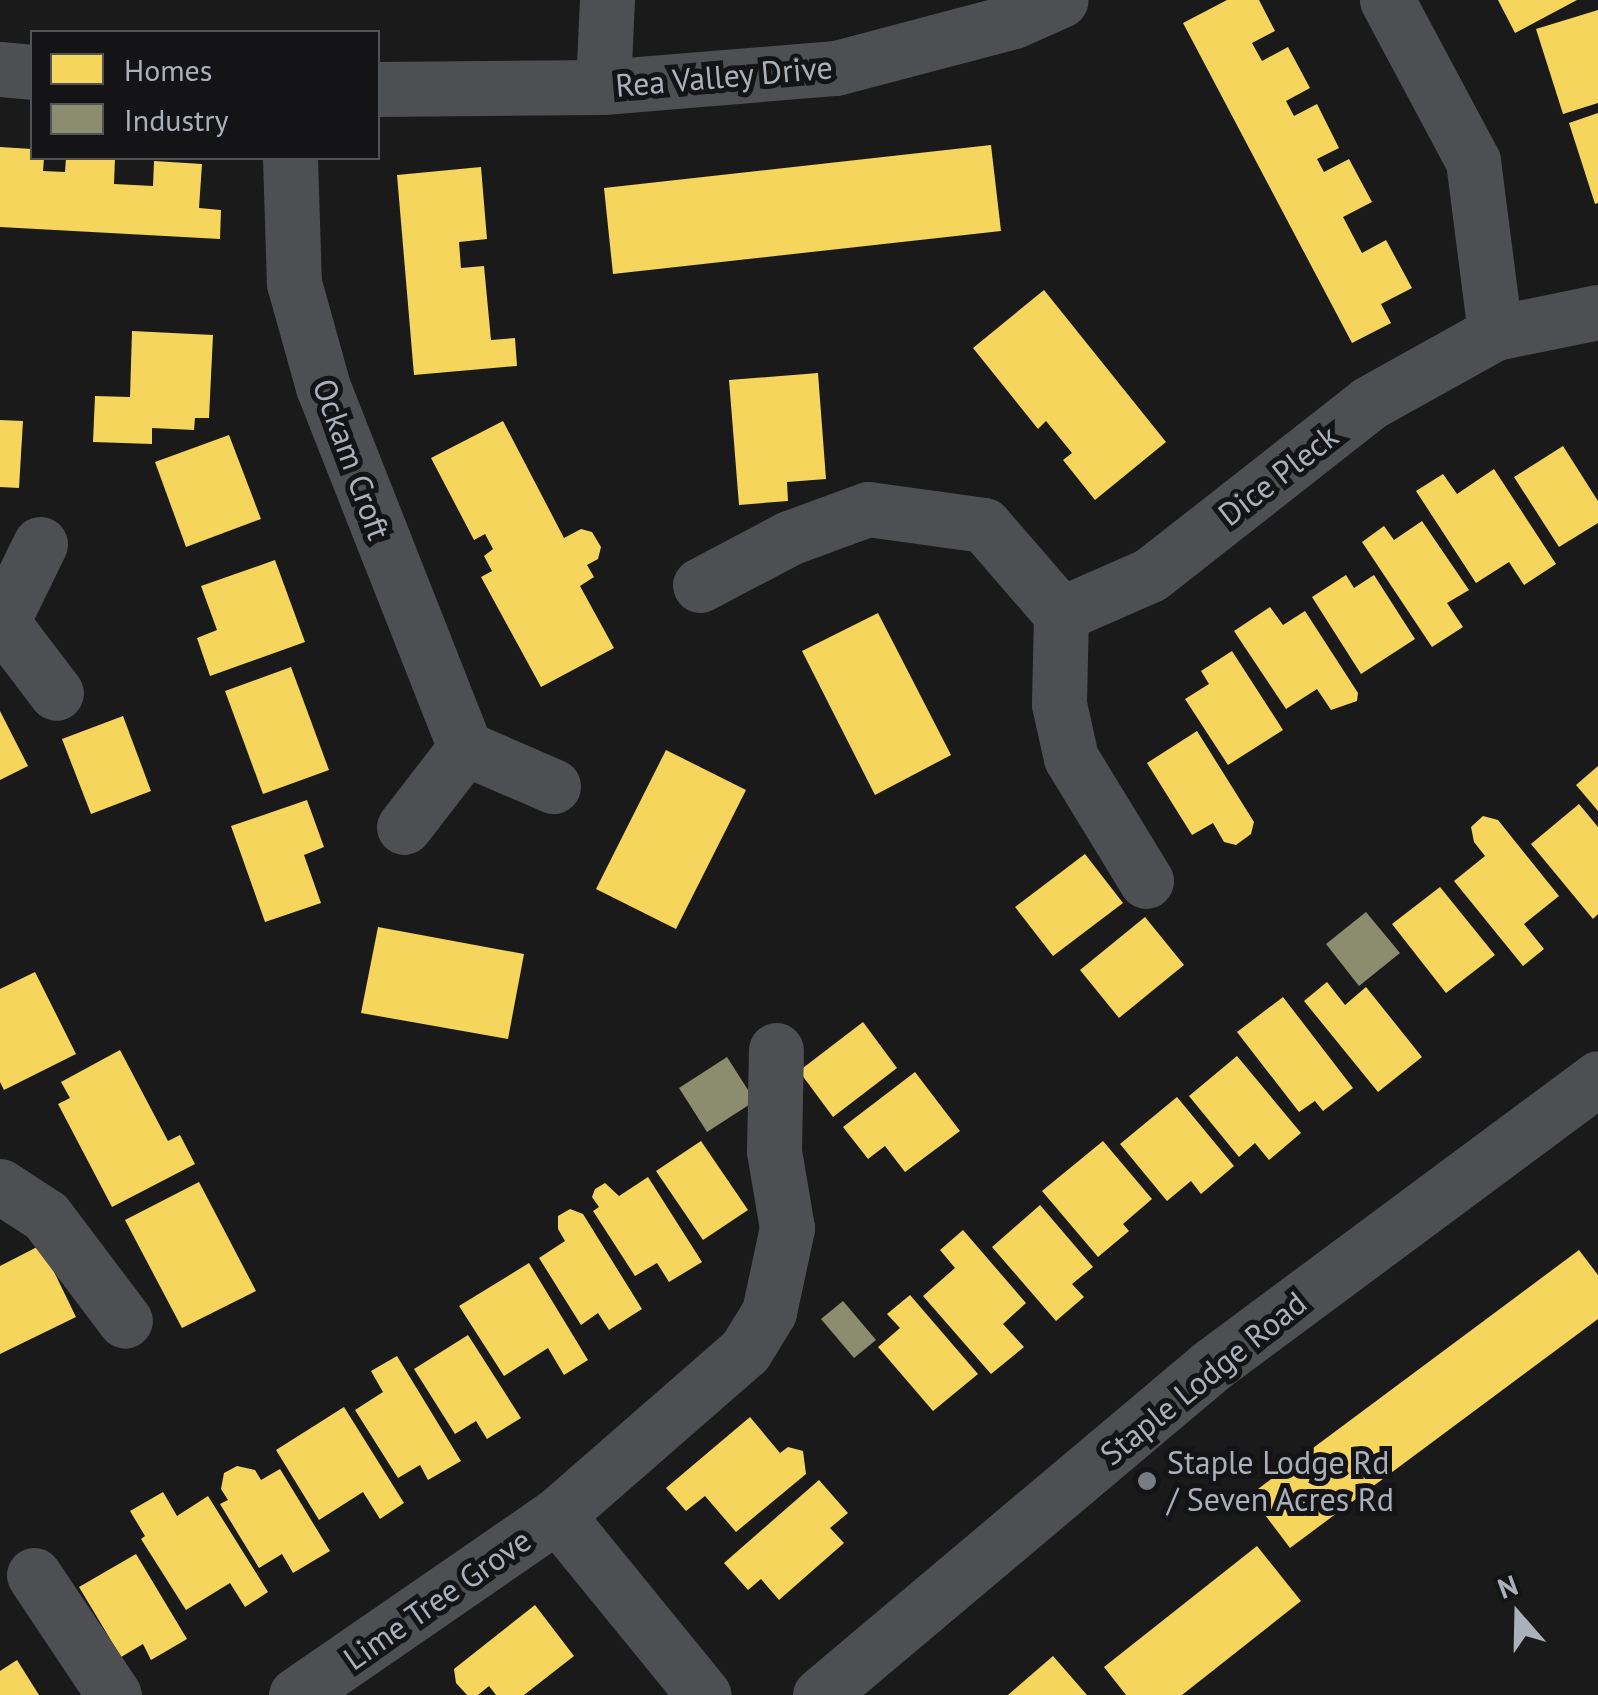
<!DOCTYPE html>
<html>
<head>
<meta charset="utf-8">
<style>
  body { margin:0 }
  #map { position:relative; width:1598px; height:1695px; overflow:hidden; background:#1a1a1a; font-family:"PT Sans",sans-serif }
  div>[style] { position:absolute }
  .homes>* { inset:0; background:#f6d55c }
  .industry>* { inset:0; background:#8c8c6e }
  .minor>* { height:55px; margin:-27.5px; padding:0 27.5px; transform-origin:27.5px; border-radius:27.5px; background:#4e4f53 }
  .dots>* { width:28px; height:28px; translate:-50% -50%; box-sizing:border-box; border:5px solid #141416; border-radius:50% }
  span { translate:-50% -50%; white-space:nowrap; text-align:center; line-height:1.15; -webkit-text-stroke:10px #141416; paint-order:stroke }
  .street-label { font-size:32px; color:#abb1bb }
  .poi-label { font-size:32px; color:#abb1bb }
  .left { translate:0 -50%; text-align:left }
  .legend { position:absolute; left:30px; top:30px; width:350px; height:130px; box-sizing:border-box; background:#141416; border:2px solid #505358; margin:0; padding:12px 18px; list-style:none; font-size:30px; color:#abb1bb }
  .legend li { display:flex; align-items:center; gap:20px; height:50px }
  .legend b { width:50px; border:2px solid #505358 }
  .north { position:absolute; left:1468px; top:1565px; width:100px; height:100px; -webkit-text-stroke:8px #141416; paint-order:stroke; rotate:340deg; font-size:28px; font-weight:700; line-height:40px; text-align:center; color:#abb1bb }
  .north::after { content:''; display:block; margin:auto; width:35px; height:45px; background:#abb1bb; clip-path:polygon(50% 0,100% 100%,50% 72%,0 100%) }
</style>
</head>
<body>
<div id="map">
  <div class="homes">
    <div style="clip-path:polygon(1227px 0,1259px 0,1275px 31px,1252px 43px,1262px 61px,1288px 47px,1310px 88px,1286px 101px,1294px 116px,1317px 104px,1339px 148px,1317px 159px,1324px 172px,1349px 159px,1372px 202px,1343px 217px,1362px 253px,1386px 240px,1412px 288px,1381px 304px,1391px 323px,1352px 343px,1183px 23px)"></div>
    <div style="clip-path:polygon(1498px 0,1577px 0,1515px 33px)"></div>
    <div style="clip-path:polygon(1598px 10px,1598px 103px,1563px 114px,1536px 29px)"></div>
    <div style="clip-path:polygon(1598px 113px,1598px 203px,1595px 204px,1569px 123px)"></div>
    <div style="clip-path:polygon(991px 145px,1001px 231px,613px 274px,604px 188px)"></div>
    <div style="clip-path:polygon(0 147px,32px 149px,32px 158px,44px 158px,43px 171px,65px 172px,66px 158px,115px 158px,114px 184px,153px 186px,154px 161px,202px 164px,199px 208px,221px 210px,220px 239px,0 227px)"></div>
    <div style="clip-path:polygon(481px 167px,487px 239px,459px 242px,461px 268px,484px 266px,491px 340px,515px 338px,517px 366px,414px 375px,397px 175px)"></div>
    <div style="clip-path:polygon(1044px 290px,1166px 442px,1095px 500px,1063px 460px,1072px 453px,1046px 421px,1038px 429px,973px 348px)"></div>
    <div style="clip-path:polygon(132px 331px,213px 335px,209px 418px,195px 418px,194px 430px,152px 428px,152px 444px,93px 442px,95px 396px,130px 397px)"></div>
    <div style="clip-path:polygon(818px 373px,826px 479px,787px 482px,788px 501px,739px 505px,729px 380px)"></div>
    <div style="clip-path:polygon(0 420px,23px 421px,19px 488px,0 487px)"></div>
    <div style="clip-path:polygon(503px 421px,564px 538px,581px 529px,592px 532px,601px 547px,598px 559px,587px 565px,594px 577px,580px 586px,614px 648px,541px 687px,481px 577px,492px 571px,484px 556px,493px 549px,485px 534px,474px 540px,431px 458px)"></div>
    <div style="clip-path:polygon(229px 435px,261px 519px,186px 547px,155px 462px)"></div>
    <div style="clip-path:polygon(1563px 446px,1598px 501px,1598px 523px,1559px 547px,1514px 477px)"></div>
    <div style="clip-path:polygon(1494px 469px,1556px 564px,1524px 585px,1509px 562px,1476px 583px,1416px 491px,1443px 474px,1457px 494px)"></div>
    <div style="clip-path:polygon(1422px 521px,1469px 590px,1447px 603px,1463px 627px,1432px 647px,1362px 542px,1384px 526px,1394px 540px)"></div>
    <div style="clip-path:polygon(275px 560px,305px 642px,210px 676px,197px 638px,217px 630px,201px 586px)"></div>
    <div style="clip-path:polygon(1346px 575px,1354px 588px,1374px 575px,1415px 639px,1361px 674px,1312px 597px)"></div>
    <div style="clip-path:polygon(1270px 607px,1283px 625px,1305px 611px,1358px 693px,1357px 701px,1331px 710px,1317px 689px,1286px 709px,1234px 631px)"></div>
    <div style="clip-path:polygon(878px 613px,951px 755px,875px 795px,802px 651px)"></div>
    <div style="clip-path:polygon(1232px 651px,1283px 730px,1228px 765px,1185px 699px,1209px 684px,1201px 671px)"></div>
    <div style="clip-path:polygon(291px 667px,329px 770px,263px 794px,225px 691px)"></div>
    <div style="clip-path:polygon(0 711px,28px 766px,0 780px)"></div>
    <div style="clip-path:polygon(123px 716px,151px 791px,91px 814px,62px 739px)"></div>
    <div style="clip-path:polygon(1197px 731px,1254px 822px,1251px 834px,1236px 845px,1224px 842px,1213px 823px,1192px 835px,1147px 763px)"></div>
    <div style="clip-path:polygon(666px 750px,746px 790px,676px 929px,596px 889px)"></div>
    <div style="clip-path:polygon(1598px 766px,1598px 811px,1576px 785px)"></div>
    <div style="clip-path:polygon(307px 800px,324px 847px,304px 855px,321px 903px,265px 922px,231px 826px)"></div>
    <div style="clip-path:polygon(1579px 804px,1598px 827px,1598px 914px,1593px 919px,1531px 844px)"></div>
    <div style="clip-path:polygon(1483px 816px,1498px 820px,1559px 896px,1524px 924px,1544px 949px,1523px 966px,1454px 881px,1485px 856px,1474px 842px,1471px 827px)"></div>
    <div style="clip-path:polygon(1085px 854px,1123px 903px,1053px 956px,1015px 907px)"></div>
    <div style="clip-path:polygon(1440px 887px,1495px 955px,1446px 993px,1392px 924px)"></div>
    <div style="clip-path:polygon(1145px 917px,1184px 965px,1119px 1018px,1080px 970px)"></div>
    <div style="clip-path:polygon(378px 927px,524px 954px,508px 1039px,361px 1013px)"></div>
    <div style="clip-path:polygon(35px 972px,76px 1054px,4px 1090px,0 1082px,0 989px)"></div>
    <div style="clip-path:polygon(1327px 982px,1345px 1005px,1366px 987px,1422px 1057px,1378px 1092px,1304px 1001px)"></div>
    <div style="clip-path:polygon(1283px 997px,1353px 1088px,1323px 1111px,1315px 1101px,1299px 1112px,1237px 1032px)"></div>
    <div style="clip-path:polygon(863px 1022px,897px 1068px,833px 1117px,799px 1071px)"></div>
    <div style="clip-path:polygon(120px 1050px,168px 1141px,180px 1135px,195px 1164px,112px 1207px,58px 1104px,70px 1098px,61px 1082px)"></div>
    <div style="clip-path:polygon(1237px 1056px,1301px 1133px,1269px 1160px,1255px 1143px,1239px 1157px,1189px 1096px)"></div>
    <div style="clip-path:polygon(915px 1072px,960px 1131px,905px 1172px,885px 1146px,868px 1159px,843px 1127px)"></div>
    <div style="clip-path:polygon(1177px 1097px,1234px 1166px,1201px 1194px,1191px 1181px,1167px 1201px,1120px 1144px)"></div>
    <div style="clip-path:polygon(701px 1141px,748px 1210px,703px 1240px,656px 1171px)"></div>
    <div style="clip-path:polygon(1103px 1141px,1152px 1199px,1123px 1224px,1129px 1231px,1098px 1257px,1042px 1191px)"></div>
    <div style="clip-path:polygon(648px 1177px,702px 1262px,669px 1282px,657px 1263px,635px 1276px,593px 1211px,599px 1207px,592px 1197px,595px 1189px,605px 1183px,619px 1196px)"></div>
    <div style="clip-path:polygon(199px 1182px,256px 1291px,182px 1328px,125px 1220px)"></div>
    <div style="clip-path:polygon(1040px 1205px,1093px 1267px,1072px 1284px,1084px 1297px,1056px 1321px,992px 1247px)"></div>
    <div style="clip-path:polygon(570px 1209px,583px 1214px,642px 1309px,609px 1330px,598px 1313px,581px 1325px,539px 1258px,565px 1241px,558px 1229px,558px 1216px)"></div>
    <div style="clip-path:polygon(963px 1230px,1026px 1303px,1003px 1324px,1024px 1347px,991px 1374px,923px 1296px,955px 1268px,940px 1250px)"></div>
    <div style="clip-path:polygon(41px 1245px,76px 1317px,0 1354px,0 1266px)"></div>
    <div style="clip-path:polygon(1579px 1250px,1598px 1275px,1598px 1319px,1290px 1548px,1250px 1495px)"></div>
    <div style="clip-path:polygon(529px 1263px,588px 1360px,564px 1375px,548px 1348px,504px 1376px,459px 1306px)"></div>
    <div style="clip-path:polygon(910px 1295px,978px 1374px,933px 1411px,878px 1347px,900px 1328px,887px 1314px)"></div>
    <div style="clip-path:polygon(468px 1335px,521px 1418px,487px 1439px,476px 1421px,455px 1434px,414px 1369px)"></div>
    <div style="clip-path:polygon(397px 1356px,461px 1461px,428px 1480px,420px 1465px,398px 1478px,355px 1410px,383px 1392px,371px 1371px)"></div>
    <div style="clip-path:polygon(344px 1407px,404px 1503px,380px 1519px,363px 1492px,319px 1520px,276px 1450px)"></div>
    <div style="clip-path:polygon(750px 1417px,780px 1453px,788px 1447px,803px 1451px,806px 1474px,736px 1532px,705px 1496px,686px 1511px,666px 1488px)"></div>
    <div style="clip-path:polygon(237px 1466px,255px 1470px,261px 1480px,280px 1469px,330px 1551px,293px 1573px,282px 1554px,259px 1568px,220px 1504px,228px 1500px,221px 1489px,224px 1473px)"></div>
    <div style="clip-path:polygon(819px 1480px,848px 1513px,830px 1528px,844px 1543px,779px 1600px,761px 1579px,748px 1590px,724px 1563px)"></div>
    <div style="clip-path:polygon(163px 1492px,177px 1516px,208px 1496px,268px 1592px,245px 1607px,230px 1583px,186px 1610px,141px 1539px,145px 1536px,130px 1511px)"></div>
    <div style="clip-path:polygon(1257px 1546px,1301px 1601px,1182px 1695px,1126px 1695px,1104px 1667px)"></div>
    <div style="clip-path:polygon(136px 1554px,187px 1639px,151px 1660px,143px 1644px,121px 1657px,79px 1587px)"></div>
    <div style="clip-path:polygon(535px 1605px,574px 1656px,524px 1695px,496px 1695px,489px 1686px,478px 1695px,467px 1695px,456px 1683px,454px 1669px)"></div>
    <div style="clip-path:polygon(1053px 1656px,1087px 1695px,1008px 1695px)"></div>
    <div style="clip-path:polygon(17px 1660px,39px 1695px,0 1695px,0 1671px)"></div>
  </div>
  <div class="industry">
    <div style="clip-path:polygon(1366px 912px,1400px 953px,1359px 986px,1326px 944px)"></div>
    <div style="clip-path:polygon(727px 1057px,755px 1101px,707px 1132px,679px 1088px)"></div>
    <div style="clip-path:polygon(843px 1301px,876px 1340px,854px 1358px,821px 1319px)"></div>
  </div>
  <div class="minor">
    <div style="left:1387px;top:0;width:183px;rotate:61.9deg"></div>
    <div style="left:1473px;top:161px;width:173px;rotate:82.7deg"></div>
    <div style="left:0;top:69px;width:32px;rotate:5deg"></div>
    <div style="left:603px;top:87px;width:87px;rotate:-87.4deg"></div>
    <div style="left:378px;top:89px;width:225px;rotate:-0.5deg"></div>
    <div style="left:603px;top:87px;width:234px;rotate:-4.7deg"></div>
    <div style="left:836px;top:68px;width:184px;rotate:-14.8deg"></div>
    <div style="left:1014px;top:21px;width:51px;rotate:-24.1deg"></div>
    <div style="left:290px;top:158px;width:125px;rotate:88.2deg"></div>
    <div style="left:294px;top:283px;width:108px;rotate:74.4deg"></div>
    <div style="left:323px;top:387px;width:388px;rotate:68.5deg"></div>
    <div style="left:40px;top:544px;width:87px;rotate:116deg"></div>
    <div style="left:2px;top:622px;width:89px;rotate:52.7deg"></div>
    <div style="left:700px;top:585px;width:101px;rotate:-27.8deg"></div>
    <div style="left:789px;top:538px;width:84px;rotate:-20.2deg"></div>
    <div style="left:868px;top:509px;width:117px;rotate:7.9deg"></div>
    <div style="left:984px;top:525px;width:118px;rotate:49.1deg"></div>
    <div style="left:1061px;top:614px;width:90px;rotate:91.3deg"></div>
    <div style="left:1059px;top:704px;width:55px;rotate:77.5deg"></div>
    <div style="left:1071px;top:758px;width:144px;rotate:58.6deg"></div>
    <div style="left:1061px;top:614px;width:97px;rotate:-23.7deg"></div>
    <div style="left:1150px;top:575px;width:278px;rotate:-38.1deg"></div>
    <div style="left:1369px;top:403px;width:144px;rotate:-29.1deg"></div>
    <div style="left:1495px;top:333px;width:105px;rotate:-11.5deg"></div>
    <div style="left:404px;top:827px;width:100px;rotate:-52.3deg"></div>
    <div style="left:465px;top:748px;width:96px;rotate:23.4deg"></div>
    <div style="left:0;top:1186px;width:55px;rotate:33.1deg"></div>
    <div style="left:46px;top:1216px;width:131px;rotate:53deg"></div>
    <div style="left:557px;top:1515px;width:232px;rotate:50.8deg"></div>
    <div style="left:34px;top:1575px;width:144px;rotate:56.3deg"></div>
    <div style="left:296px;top:1695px;width:317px;rotate:-34.6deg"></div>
    <div style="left:557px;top:1515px;width:249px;rotate:-41.1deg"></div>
    <div style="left:745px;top:1351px;width:46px;rotate:-58.4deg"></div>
    <div style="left:769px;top:1312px;width:86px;rotate:-77.9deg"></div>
    <div style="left:787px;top:1228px;width:78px;rotate:-99.6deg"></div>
    <div style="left:774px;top:1151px;width:101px;rotate:-88.9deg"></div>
    <div style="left:820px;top:1695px;width:512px;rotate:-40.09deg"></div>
    <div style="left:1212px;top:1365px;width:481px;rotate:-36.6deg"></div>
  </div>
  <div class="dots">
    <div style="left:1147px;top:1481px;background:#787c83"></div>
  </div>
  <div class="street-label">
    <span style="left:724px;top:76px;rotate:-5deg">Rea Valley Drive</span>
    <span style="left:352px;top:459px;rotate:70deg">Ockam Croft</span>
    <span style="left:1278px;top:475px;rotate:-38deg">Dice Pleck</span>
    <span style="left:1203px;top:1378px;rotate:-39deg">Staple Lodge Road</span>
    <span style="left:437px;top:1599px;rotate:-35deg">Lime Tree Grove</span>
  </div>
  <div class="poi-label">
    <span class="left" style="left:1167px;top:1481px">Staple Lodge Rd<br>/ Seven Acres Rd</span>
  </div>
  <ul class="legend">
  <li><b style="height:28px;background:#f6d55c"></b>Homes</li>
  <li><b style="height:28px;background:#8c8c6e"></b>Industry</li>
  </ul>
  <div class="north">N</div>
</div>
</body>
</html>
